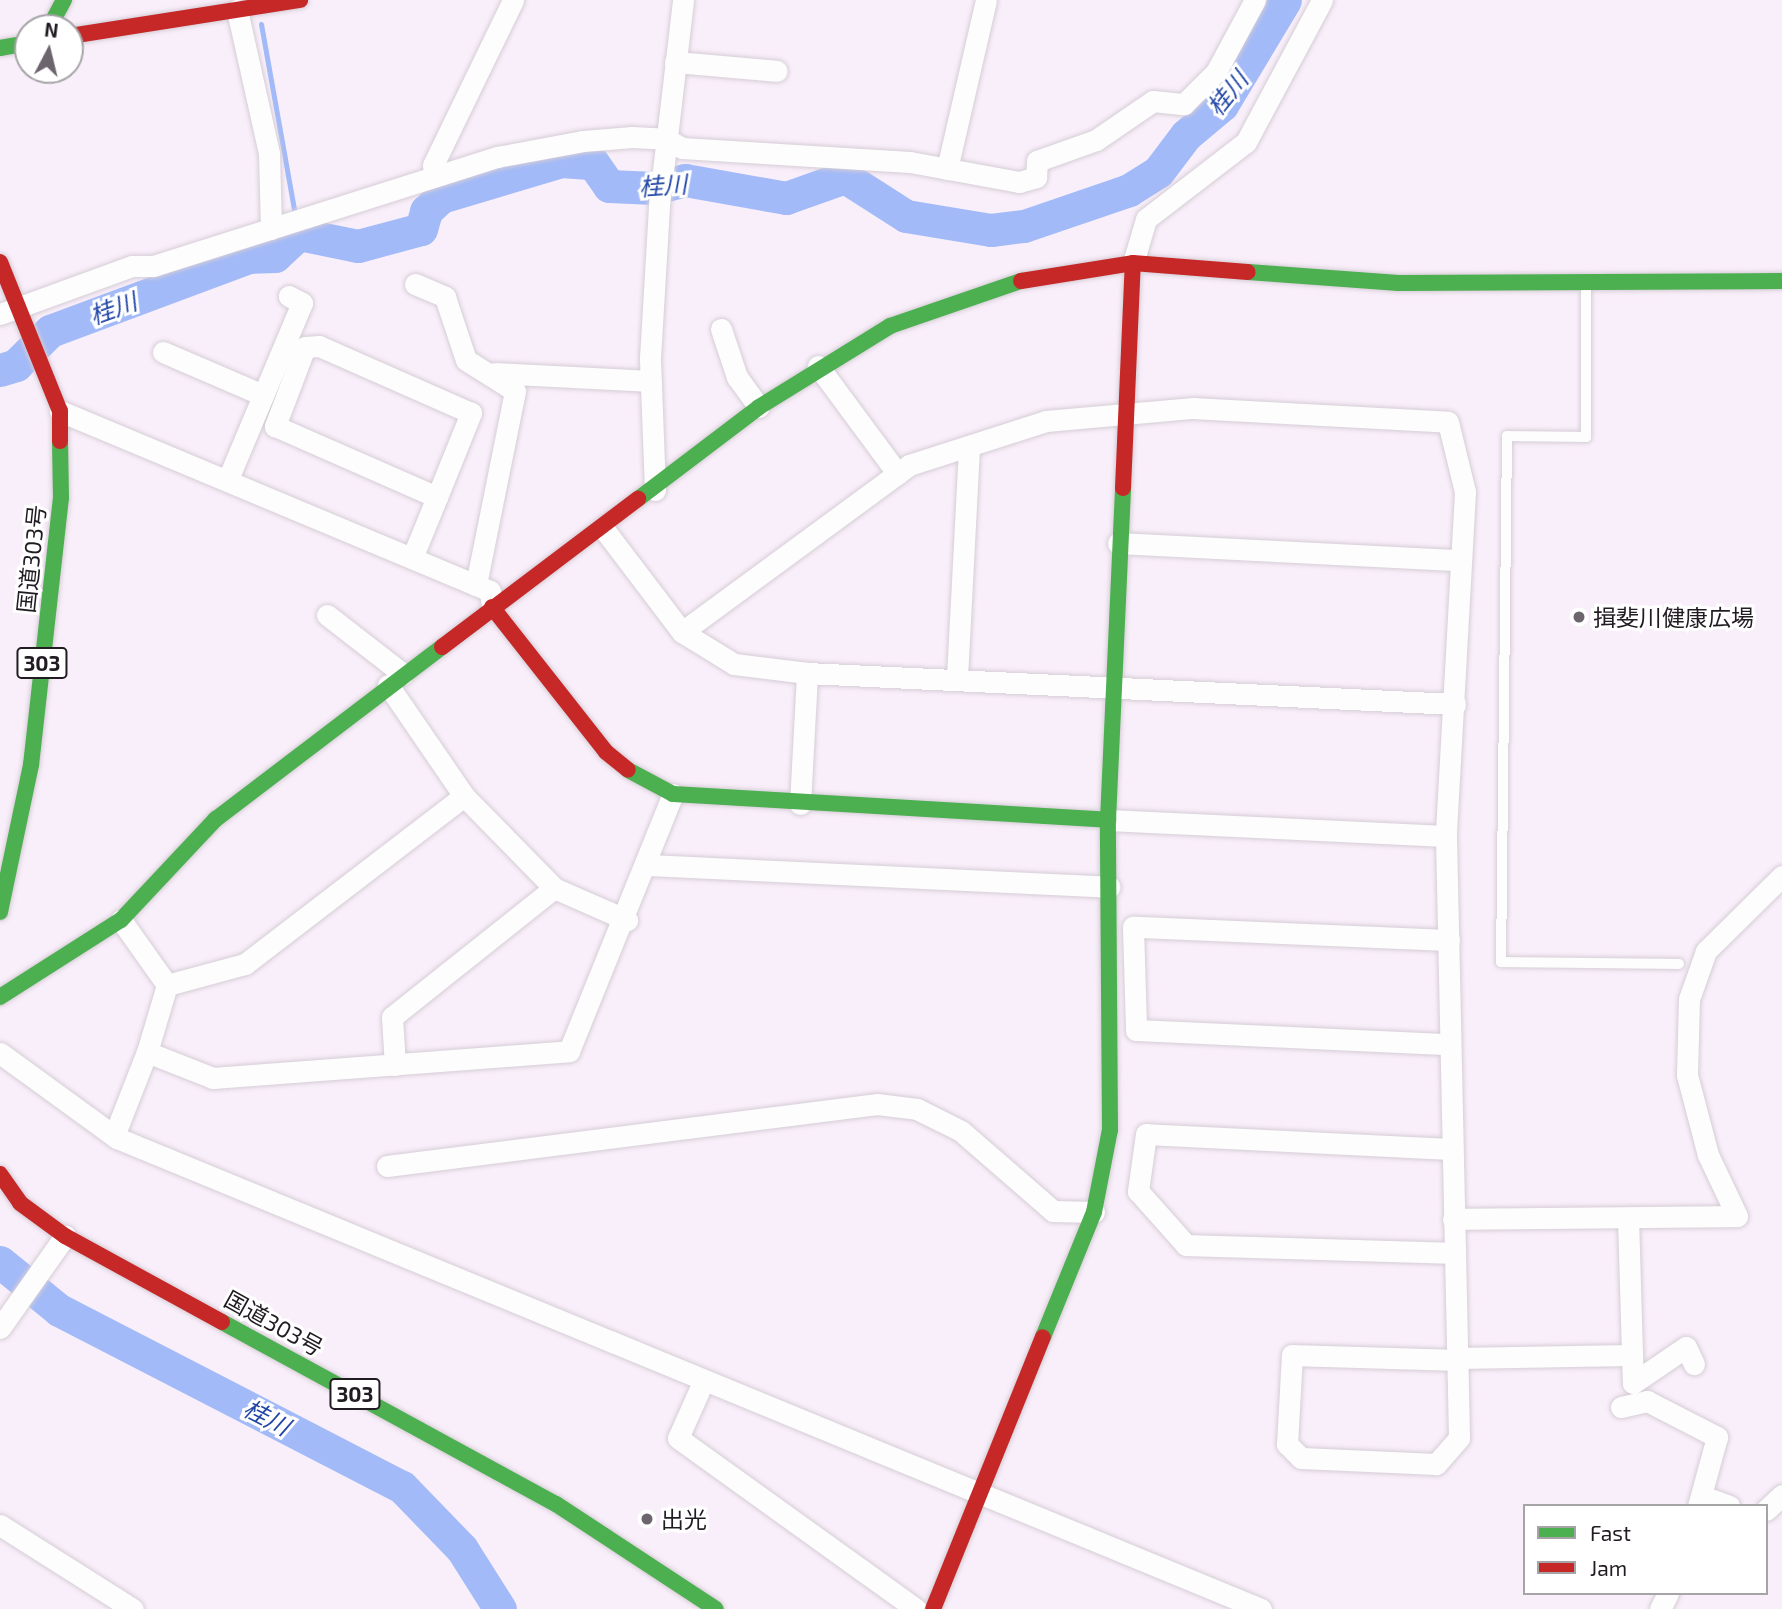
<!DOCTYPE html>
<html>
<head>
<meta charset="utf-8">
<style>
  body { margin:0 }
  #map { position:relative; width:1782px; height:1609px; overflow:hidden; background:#f9effa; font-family:"Exo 2","Noto Sans JP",sans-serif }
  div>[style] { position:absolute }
  .stream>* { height:5px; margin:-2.5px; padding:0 2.5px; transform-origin:2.5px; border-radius:2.5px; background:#a2baf8 }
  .river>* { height:33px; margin:-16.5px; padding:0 16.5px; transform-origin:16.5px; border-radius:16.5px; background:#a2baf8 }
  .roads { filter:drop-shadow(0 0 2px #d5cdd6) drop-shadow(0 0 2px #d5cdd6) }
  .lane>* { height:10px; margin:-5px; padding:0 5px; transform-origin:5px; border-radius:5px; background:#fefdfe }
  .street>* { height:21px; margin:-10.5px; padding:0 10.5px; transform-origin:10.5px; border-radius:10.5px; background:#fefdfe }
  .fast>* { height:16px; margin:-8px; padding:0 8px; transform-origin:8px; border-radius:8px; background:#4caf50 }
  .jam>* { height:16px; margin:-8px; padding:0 8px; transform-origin:8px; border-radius:8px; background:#c62828 }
  .dots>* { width:19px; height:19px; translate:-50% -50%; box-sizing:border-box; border:4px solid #fff; border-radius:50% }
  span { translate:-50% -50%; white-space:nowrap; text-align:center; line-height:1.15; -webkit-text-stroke:6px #fff; paint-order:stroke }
  .shield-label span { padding:2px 5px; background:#fff; border:2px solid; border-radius:5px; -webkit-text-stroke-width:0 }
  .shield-label { font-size:21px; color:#211b22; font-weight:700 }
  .street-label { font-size:23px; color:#211b22 }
  .poi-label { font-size:23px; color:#211b22 }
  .left { translate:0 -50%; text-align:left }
  .water-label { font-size:24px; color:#2146a5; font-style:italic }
  .legend { position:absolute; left:1523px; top:1504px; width:245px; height:91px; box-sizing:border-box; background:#fff; border:2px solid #a6a4a7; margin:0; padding:9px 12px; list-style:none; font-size:21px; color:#211b22 }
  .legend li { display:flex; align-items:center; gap:14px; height:35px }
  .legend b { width:35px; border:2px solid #a6a4a7 }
  .north { position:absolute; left:14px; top:14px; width:70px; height:70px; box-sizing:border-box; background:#fff; border:2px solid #a6a4a7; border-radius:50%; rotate:7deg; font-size:19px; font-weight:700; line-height:28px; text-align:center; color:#211b22 }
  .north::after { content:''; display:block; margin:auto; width:24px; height:32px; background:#6d656e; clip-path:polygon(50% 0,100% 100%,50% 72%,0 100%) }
</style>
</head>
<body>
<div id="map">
  <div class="stream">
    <div style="left:261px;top:24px;width:193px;rotate:79.9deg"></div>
    <div style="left:452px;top:177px;width:15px;rotate:82deg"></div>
  </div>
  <div class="river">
    <div style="left:0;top:370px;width:17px;rotate:-17deg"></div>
    <div style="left:16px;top:365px;width:48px;rotate:-45deg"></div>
    <div style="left:50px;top:331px;width:212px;rotate:-20.4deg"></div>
    <div style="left:249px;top:257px;width:26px;rotate:-2deg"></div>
    <div style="left:275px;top:256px;width:33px;rotate:-43deg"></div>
    <div style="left:299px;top:234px;width:60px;rotate:11.5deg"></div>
    <div style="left:358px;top:246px;width:65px;rotate:-15.1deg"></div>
    <div style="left:421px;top:229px;width:19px;rotate:-74deg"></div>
    <div style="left:426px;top:211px;width:21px;rotate:-43deg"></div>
    <div style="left:441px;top:197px;width:125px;rotate:-16.7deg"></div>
    <div style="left:561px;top:161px;width:32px;rotate:4deg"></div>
    <div style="left:593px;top:163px;width:28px;rotate:55deg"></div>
    <div style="left:609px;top:186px;width:46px;rotate:2.5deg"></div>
    <div style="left:655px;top:188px;width:31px;rotate:-15deg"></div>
    <div style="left:685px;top:180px;width:103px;rotate:10.1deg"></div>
    <div style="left:786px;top:198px;width:63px;rotate:-19.6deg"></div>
    <div style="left:845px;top:177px;width:72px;rotate:32.6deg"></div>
    <div style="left:906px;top:216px;width:86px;rotate:9.4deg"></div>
    <div style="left:991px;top:230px;width:33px;rotate:-7deg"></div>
    <div style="left:1024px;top:226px;width:111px;rotate:-18.9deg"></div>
    <div style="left:1129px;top:190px;width:34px;rotate:-32deg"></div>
    <div style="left:1158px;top:172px;width:46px;rotate:-52.9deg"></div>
    <div style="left:1186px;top:135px;width:47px;rotate:-39.8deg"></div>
    <div style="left:1222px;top:105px;width:122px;rotate:-59deg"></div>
    <div style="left:0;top:1262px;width:76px;rotate:39.1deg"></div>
    <div style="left:59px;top:1310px;width:386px;rotate:27.3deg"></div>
    <div style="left:402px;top:1487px;width:86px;rotate:45.9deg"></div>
    <div style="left:462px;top:1549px;width:71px;rotate:57.7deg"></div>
  </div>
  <div class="roads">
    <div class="lane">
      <div style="left:1586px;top:284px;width:153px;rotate:90deg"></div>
      <div style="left:1586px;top:437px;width:79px;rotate:-179.3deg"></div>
      <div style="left:1507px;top:436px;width:526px;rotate:90.65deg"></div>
      <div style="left:1501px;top:962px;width:178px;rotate:0.6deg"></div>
    </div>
    <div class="street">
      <div style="left:237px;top:10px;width:147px;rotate:77.4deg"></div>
      <div style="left:269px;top:153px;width:76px;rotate:88.5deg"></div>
      <div style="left:675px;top:62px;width:102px;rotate:5deg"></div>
      <div style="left:947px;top:169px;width:173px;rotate:-77deg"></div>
      <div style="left:435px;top:176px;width:11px;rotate:-100deg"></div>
      <div style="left:433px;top:165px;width:183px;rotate:-64.1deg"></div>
      <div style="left:1133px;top:263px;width:46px;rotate:-73.5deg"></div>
      <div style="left:1146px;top:219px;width:126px;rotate:-37.6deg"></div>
      <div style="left:1246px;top:142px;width:161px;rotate:-61.8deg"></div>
      <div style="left:415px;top:284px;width:33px;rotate:23deg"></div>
      <div style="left:445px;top:297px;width:66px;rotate:71.6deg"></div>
      <div style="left:466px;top:360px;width:58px;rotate:32.3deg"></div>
      <div style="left:515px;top:391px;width:198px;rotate:101.4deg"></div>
      <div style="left:0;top:314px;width:140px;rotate:-20deg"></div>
      <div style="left:132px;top:266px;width:21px"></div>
      <div style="left:153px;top:266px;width:361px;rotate:-17.6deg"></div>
      <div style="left:497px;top:157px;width:87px;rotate:-10.5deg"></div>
      <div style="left:583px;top:141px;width:49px;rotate:-4.7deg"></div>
      <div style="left:632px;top:137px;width:34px;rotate:3deg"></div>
      <div style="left:666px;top:139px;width:18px;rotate:29deg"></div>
      <div style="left:682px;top:148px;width:228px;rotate:3.5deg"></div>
      <div style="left:910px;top:162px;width:111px;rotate:10.4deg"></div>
      <div style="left:1019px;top:182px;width:18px;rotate:-16deg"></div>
      <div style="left:1036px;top:177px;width:16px;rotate:-86deg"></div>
      <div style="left:1037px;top:161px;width:63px;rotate:-19.6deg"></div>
      <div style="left:1096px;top:140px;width:69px;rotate:-34.4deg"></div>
      <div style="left:1153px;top:101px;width:31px;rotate:6deg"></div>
      <div style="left:1184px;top:104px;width:45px;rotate:-45deg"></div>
      <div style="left:1216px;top:72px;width:82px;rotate:-61.6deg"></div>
      <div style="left:721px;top:329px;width:51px;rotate:71.6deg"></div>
      <div style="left:737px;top:377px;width:37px;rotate:54deg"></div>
      <div style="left:163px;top:352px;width:109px;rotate:23.3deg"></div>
      <div style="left:818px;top:366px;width:134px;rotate:53.5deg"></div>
      <div style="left:495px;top:373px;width:156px;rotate:2.9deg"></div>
      <div style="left:60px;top:411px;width:466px;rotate:22.7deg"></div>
      <div style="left:490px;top:591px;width:16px;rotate:83deg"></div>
      <div style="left:228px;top:479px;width:191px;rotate:-67.2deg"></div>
      <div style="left:302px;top:303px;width:15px;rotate:-152deg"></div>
      <div style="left:655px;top:490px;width:132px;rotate:-92.2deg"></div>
      <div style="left:650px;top:358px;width:153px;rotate:-86.6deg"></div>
      <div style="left:659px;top:205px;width:206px;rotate:-83.3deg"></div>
      <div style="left:603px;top:528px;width:131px;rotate:52.8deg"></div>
      <div style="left:682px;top:632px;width:61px;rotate:31.6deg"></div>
      <div style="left:734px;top:664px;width:74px;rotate:7deg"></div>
      <div style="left:807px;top:673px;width:649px;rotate:2.74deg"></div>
      <div style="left:1118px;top:543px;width:341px;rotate:2.9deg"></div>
      <div style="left:412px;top:558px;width:66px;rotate:-67.7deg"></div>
      <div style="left:437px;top:497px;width:91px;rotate:-68deg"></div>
      <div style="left:471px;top:413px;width:166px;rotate:-156.2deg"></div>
      <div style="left:319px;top:346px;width:14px;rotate:176deg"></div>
      <div style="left:305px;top:347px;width:85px;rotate:110.8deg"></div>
      <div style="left:275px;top:426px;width:177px;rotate:23.7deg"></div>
      <div style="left:327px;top:615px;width:96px;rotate:37.8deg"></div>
      <div style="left:682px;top:632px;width:282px;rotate:-36.3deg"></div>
      <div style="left:909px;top:465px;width:144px;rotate:-17.8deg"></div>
      <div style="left:1046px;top:421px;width:148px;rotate:-5.1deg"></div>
      <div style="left:1193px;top:408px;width:255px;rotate:3.1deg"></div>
      <div style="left:1448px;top:422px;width:72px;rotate:76.3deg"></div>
      <div style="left:1465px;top:492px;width:345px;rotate:93.2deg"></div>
      <div style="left:1446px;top:836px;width:602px;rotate:88.76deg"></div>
      <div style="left:1459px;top:1438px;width:35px;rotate:131deg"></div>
      <div style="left:1436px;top:1464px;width:135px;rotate:-177.5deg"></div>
      <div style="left:1301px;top:1458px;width:20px;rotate:-135deg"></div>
      <div style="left:1287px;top:1444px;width:89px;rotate:-86.8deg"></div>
      <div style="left:1292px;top:1355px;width:165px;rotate:1.7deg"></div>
      <div style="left:957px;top:677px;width:231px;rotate:-87deg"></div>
      <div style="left:388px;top:685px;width:135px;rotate:55.6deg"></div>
      <div style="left:464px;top:796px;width:129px;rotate:45.6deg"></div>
      <div style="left:554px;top:888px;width:80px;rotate:23.7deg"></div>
      <div style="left:800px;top:804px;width:131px;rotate:-86.9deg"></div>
      <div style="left:1108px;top:820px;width:338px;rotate:2.7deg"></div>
      <div style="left:648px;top:865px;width:462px;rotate:2.7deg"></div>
      <div style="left:121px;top:920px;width:80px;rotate:54.7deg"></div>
      <div style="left:1449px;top:940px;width:316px;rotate:-177.6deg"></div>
      <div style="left:1133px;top:927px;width:103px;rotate:88.3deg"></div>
      <div style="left:1136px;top:1030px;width:314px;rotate:2.6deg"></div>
      <div style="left:167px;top:985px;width:70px;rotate:106.6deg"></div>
      <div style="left:147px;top:1052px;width:71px;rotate:21.5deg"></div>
      <div style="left:213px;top:1078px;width:357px;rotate:-4.3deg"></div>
      <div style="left:569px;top:1051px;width:277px;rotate:-68deg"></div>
      <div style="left:167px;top:985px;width:81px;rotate:-15.1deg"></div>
      <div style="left:245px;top:964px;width:276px;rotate:-37.5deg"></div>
      <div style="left:0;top:1053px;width:145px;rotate:36deg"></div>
      <div style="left:117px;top:1138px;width:1237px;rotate:22.38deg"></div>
      <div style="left:395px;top:1065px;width:48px;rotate:-93.6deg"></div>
      <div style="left:392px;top:1017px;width:207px;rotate:-38.5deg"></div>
      <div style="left:114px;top:1136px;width:90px;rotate:-68.6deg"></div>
      <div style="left:1450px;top:1149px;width:304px;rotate:-177.2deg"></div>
      <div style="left:1146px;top:1134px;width:58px;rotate:98deg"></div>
      <div style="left:1138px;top:1191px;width:72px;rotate:48.4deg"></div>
      <div style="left:1186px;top:1245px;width:269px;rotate:1.7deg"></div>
      <div style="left:387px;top:1166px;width:494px;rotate:-7.2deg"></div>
      <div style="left:877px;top:1104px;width:40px;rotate:7.1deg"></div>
      <div style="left:917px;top:1109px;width:49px;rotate:26.6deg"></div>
      <div style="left:961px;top:1131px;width:122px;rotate:41deg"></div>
      <div style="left:1053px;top:1211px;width:41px;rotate:1.4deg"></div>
      <div style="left:1628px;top:1218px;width:165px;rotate:88.3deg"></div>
      <div style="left:1633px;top:1383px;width:64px;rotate:-34.2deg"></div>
      <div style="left:1686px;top:1347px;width:19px;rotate:65deg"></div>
      <div style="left:1453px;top:1219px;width:284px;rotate:-0.6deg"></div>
      <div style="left:1737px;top:1216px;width:68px;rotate:-115.4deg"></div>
      <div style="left:1708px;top:1155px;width:83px;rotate:-104.7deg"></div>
      <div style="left:1687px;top:1075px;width:76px;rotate:-88.5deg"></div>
      <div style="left:1689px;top:999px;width:51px;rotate:-70.5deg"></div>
      <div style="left:1706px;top:951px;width:107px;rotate:-44.6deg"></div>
      <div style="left:0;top:1328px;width:113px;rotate:-54.8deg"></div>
      <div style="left:1457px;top:1358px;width:173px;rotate:-1deg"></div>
      <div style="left:703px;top:1382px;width:61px;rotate:114.1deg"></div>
      <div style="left:678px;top:1438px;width:293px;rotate:35.7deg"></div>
      <div style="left:1621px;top:1407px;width:27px;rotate:-13deg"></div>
      <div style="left:1647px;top:1401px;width:79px;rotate:27.2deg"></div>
      <div style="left:1717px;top:1437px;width:72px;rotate:105.4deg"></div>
      <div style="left:1702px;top:1496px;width:29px;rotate:20deg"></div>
      <div style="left:1766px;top:1510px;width:22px;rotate:-43deg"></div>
      <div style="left:0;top:1525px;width:157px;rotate:32.3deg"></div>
      <div style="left:1660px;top:1609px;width:18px;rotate:-63deg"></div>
    </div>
    <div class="fast">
      <div style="left:49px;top:28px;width:32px;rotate:-62deg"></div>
      <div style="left:0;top:48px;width:28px;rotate:-10deg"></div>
      <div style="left:1248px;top:272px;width:151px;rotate:4.2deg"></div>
      <div style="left:1399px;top:283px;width:383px;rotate:-0.3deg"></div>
      <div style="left:638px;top:499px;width:152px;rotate:-37.2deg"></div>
      <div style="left:759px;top:407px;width:154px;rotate:-31.7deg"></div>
      <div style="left:890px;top:326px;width:139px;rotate:-19deg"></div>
      <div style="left:628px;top:770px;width:51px;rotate:28.1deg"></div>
      <div style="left:673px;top:794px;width:436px;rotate:3.4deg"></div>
      <div style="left:0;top:912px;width:150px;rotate:-78.1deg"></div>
      <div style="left:31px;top:765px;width:269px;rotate:-83.6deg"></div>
      <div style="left:61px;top:498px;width:57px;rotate:-91deg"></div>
      <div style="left:0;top:997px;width:143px;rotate:-32.5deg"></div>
      <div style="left:121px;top:920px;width:139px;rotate:-46.8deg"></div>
      <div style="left:216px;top:819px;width:284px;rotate:-37.3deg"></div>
      <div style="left:222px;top:1322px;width:380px;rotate:28.6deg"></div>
      <div style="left:556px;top:1504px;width:191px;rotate:33.3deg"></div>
      <div style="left:1043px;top:1337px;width:135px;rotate:-67.8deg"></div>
      <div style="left:1094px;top:1212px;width:84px;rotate:-79deg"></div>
      <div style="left:1110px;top:1130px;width:310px;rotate:-90.4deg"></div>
      <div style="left:1108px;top:820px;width:332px;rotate:-87.4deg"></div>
    </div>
    <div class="jam">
      <div style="left:70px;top:36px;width:233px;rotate:-8.9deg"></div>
      <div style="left:0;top:262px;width:161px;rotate:68.1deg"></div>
      <div style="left:60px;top:411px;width:30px;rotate:90deg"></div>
      <div style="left:1021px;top:281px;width:113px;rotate:-9.1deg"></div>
      <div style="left:1133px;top:263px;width:115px;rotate:4.5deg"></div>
      <div style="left:1123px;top:488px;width:225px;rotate:-87.5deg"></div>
      <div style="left:492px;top:607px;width:184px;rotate:51.8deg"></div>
      <div style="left:606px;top:752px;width:28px;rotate:39deg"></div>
      <div style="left:442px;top:647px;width:246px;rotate:-37.1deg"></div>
      <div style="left:0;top:1174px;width:35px;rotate:55deg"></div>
      <div style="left:20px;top:1203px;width:56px;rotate:36.3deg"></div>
      <div style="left:65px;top:1236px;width:179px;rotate:28.7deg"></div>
      <div style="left:933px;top:1609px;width:293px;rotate:-68deg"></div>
    </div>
  </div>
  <div class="dots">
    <div style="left:1579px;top:617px;background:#6d656e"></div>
    <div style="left:647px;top:1519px;background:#6d656e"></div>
  </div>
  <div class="shield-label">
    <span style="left:42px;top:663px">303</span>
    <span style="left:355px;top:1394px">303</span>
  </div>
  <div class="street-label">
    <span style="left:31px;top:559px;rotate:-84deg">国道303号</span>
    <span style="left:274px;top:1323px;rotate:29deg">国道303号</span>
  </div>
  <div class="poi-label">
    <span class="left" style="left:1593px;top:617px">揖斐川健康広場</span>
    <span class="left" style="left:661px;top:1519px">出光</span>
  </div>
  <div class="water-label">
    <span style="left:1227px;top:93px;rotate:-51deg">桂川</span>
    <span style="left:663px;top:185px;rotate:-4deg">桂川</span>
    <span style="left:113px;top:308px;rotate:-20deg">桂川</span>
    <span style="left:267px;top:1417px;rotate:27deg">桂川</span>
  </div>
  <ul class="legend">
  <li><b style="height:9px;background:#4caf50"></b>Fast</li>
  <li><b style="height:9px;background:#c62828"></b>Jam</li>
  </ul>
  <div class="north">N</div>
</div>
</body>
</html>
